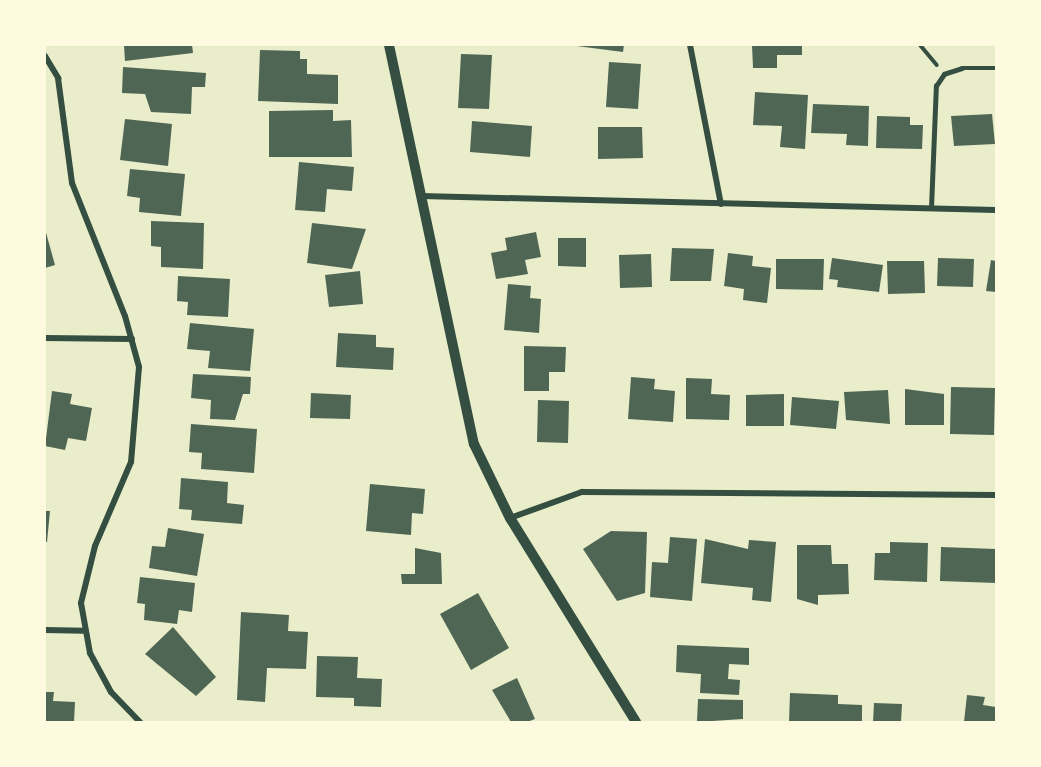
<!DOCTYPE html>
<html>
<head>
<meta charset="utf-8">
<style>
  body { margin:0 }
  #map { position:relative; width:1041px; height:767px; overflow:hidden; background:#e9edc9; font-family:Ubuntu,sans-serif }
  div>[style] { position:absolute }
  .building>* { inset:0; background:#4f6655 }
  .path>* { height:4px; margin:-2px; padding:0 2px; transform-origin:2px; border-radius:2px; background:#344e41 }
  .service>* { height:4.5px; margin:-2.25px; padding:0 2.25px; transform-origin:2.25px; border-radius:2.25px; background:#344e41 }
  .minor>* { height:6px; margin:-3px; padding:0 3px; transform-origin:3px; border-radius:3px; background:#344e41 }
  .tertiary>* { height:10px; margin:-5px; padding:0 5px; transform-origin:5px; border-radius:5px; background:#344e41 }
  span { translate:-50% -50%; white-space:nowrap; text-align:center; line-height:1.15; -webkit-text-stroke:5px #fefae0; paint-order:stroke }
  .frame { position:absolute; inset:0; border:46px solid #fefae0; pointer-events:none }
</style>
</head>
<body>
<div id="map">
  <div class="building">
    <div style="clip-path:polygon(124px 45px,192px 45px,193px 53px,125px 61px)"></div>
    <div style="clip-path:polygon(569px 45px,624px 45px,623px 52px)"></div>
    <div style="clip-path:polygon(752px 45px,802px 45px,802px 55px,777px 55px,777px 68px,753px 68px)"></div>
    <div style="clip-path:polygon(260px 50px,300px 51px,300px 59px,307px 59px,307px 74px,338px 75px,338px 104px,258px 101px)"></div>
    <div style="clip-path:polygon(461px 54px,492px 55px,489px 109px,458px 108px)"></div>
    <div style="clip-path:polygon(609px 62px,641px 64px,638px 109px,606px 107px)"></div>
    <div style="clip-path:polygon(123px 67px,206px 73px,205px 87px,192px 87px,191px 114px,151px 112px,145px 94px,122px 93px)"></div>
    <div style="clip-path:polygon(755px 92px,808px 95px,805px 149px,780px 147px,782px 126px,753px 125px)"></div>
    <div style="clip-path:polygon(813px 104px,869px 106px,868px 146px,846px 145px,847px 134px,811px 133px)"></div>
    <div style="clip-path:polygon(333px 110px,333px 121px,351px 120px,352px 157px,269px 157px,269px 111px)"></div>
    <div style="clip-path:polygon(992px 114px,995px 144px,954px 146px,951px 116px)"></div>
    <div style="clip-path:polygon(877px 116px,910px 117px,910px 125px,923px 125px,922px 149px,876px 148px)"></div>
    <div style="clip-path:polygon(125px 119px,172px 124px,168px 166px,120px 160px)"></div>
    <div style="clip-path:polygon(472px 121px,532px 126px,530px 157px,470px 152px)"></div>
    <div style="clip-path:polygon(598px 127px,642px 127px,643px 158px,598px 159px)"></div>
    <div style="clip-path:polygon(299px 162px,354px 167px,352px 191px,327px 189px,325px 212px,295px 210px)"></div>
    <div style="clip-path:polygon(130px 169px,185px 174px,181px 216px,139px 212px,140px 198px,127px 196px)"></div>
    <div style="clip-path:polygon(151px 221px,204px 223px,203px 269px,161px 267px,161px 247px,151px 246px)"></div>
    <div style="clip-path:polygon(312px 223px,366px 229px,352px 269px,307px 263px)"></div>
    <div style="clip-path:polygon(45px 229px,55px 265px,45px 268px)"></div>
    <div style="clip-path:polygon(536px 232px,541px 257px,525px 260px,528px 274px,496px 279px,491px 253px,507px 250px,505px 238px)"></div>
    <div style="clip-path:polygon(558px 238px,586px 238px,586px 267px,558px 266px)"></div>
    <div style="clip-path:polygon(672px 248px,714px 249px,711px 281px,670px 281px)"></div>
    <div style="clip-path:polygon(728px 253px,753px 256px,752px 266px,771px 268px,767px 303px,743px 300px,744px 289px,724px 286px)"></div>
    <div style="clip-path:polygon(651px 254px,652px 287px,620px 288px,619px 255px)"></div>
    <div style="clip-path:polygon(832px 258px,883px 265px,879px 292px,837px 287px,838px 280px,829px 279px)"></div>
    <div style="clip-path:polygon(938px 258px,974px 259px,973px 287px,937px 286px)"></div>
    <div style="clip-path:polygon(776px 259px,824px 259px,823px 290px,776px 289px)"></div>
    <div style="clip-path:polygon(991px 260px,996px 261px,996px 292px,986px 291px)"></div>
    <div style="clip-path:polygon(887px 261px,924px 261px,925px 293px,888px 294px)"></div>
    <div style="clip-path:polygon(360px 271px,363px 304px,329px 307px,325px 275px)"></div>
    <div style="clip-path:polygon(178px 276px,230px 279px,228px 317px,187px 315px,188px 302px,177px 301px)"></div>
    <div style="clip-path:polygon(508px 284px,531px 286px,530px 298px,541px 299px,539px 333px,504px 330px)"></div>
    <div style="clip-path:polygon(190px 323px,254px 329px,250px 371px,208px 368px,210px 351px,187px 349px)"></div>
    <div style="clip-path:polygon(338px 333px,376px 335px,376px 347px,394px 348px,393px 370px,336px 367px)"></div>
    <div style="clip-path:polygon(524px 346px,566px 347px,565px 372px,549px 372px,549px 391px,524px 391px)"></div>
    <div style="clip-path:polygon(193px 374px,251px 377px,250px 394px,243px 394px,235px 420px,210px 419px,211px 400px,191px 398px)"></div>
    <div style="clip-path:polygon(631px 377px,655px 379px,654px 389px,675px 391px,673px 422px,628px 419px)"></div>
    <div style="clip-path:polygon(686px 378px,712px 379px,711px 394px,730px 395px,729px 420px,686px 419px)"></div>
    <div style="clip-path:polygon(951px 387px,995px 388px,994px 435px,950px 434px)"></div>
    <div style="clip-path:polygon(905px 389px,944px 394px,944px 425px,905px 425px)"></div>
    <div style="clip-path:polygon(888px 390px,890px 424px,846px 420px,844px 392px)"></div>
    <div style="clip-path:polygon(52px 391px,72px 394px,70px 404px,92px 408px,86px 441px,68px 438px,65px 450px,45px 446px)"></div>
    <div style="clip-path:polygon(311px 393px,351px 395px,350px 419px,310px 418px)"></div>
    <div style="clip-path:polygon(784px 394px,784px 426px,746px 426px,746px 395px)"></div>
    <div style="clip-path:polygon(792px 397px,839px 401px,836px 429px,790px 425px)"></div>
    <div style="clip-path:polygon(538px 400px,569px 401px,568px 443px,537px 442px)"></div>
    <div style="clip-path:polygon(191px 424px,257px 429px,254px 473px,201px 469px,202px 453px,189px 452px)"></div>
    <div style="clip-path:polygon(181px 478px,228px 482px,227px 503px,244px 505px,242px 524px,191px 520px,192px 510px,179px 509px)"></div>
    <div style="clip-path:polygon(370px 484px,425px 489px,423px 514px,412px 513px,411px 535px,366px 531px)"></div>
    <div style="clip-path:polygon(45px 511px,50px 511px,47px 542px,45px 542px)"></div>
    <div style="clip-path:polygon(168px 528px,204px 534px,197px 576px,149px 568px,152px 546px,165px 547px)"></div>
    <div style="clip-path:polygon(611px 531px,647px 532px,645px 593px,617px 601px,583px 549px)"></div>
    <div style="clip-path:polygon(670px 537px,697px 539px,692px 601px,650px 597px,652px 562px,668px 563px)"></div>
    <div style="clip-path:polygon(705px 539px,748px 549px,749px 540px,776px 542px,771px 602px,752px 600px,753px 588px,701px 583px)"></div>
    <div style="clip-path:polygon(890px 542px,928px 543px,927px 582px,874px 580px,875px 553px,890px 553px)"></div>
    <div style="clip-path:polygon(797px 545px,831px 545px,832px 564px,848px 564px,849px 594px,818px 595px,818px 605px,797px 599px)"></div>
    <div style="clip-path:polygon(941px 547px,996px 549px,996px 583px,940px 581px)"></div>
    <div style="clip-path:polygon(415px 548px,441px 553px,442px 584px,402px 584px,401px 574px,415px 574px)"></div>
    <div style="clip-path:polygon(140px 577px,195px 583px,192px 612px,179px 610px,177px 624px,144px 620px,145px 604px,137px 603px)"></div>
    <div style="clip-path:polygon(478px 593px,509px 648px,471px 670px,440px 614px)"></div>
    <div style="clip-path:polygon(241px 612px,289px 615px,288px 631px,308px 632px,306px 669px,267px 668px,265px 702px,237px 700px)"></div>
    <div style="clip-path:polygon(173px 627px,216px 677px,196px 696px,145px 654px)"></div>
    <div style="clip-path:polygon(677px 645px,749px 648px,749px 665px,729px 664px,728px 679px,740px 680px,739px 695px,700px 693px,701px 674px,676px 672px)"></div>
    <div style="clip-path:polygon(317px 656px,358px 657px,357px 678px,382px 679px,381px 707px,354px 706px,354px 698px,316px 697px)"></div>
    <div style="clip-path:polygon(517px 678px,535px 719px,527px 722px,511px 722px,492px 690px)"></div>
    <div style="clip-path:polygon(45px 692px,54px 692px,53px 701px,75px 702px,74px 722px,45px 722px)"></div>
    <div style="clip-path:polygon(790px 693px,838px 695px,838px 704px,862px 705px,862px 722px,789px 722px)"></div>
    <div style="clip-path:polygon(967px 695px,985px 697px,983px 705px,996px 707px,996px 722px,964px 722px)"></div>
    <div style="clip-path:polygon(698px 699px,743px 700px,743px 719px,697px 722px)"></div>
    <div style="clip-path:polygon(874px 703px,902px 704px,901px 722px,873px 722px)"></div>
  </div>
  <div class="path">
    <div style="left:920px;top:45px;width:26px;rotate:50deg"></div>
  </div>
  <div class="service">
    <div style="left:931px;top:208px;width:122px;rotate:-87.7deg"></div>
    <div style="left:936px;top:86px;width:14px;rotate:-56deg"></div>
    <div style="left:944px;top:74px;width:19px;rotate:-18deg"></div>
    <div style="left:962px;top:68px;width:34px"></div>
  </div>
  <div class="minor">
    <div style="left:690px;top:45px;width:162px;rotate:79deg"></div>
    <div style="left:45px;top:56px;width:26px;rotate:59deg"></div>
    <div style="left:58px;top:78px;width:106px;rotate:82.4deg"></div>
    <div style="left:72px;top:183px;width:143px;rotate:68.3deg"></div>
    <div style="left:125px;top:316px;width:53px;rotate:74.6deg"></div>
    <div style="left:139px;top:367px;width:95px;rotate:94.8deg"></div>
    <div style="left:131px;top:462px;width:91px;rotate:113.2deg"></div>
    <div style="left:95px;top:546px;width:59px;rotate:103.8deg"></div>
    <div style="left:81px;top:603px;width:51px;rotate:79.8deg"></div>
    <div style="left:90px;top:653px;width:44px;rotate:61.7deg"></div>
    <div style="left:111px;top:692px;width:42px;rotate:46deg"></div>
    <div style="left:421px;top:196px;width:575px;rotate:1.39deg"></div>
    <div style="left:45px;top:338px;width:87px;rotate:0.7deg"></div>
    <div style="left:510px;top:518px;width:77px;rotate:-19.9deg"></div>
    <div style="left:582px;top:492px;width:414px;rotate:0.4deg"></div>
    <div style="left:45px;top:630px;width:39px;rotate:1deg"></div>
  </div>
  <div class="tertiary">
    <div style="left:389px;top:45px;width:408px;rotate:78deg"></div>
    <div style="left:474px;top:444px;width:82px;rotate:64.1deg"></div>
    <div style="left:510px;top:518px;width:240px;rotate:58.3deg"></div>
  </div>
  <div class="frame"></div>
</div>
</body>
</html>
